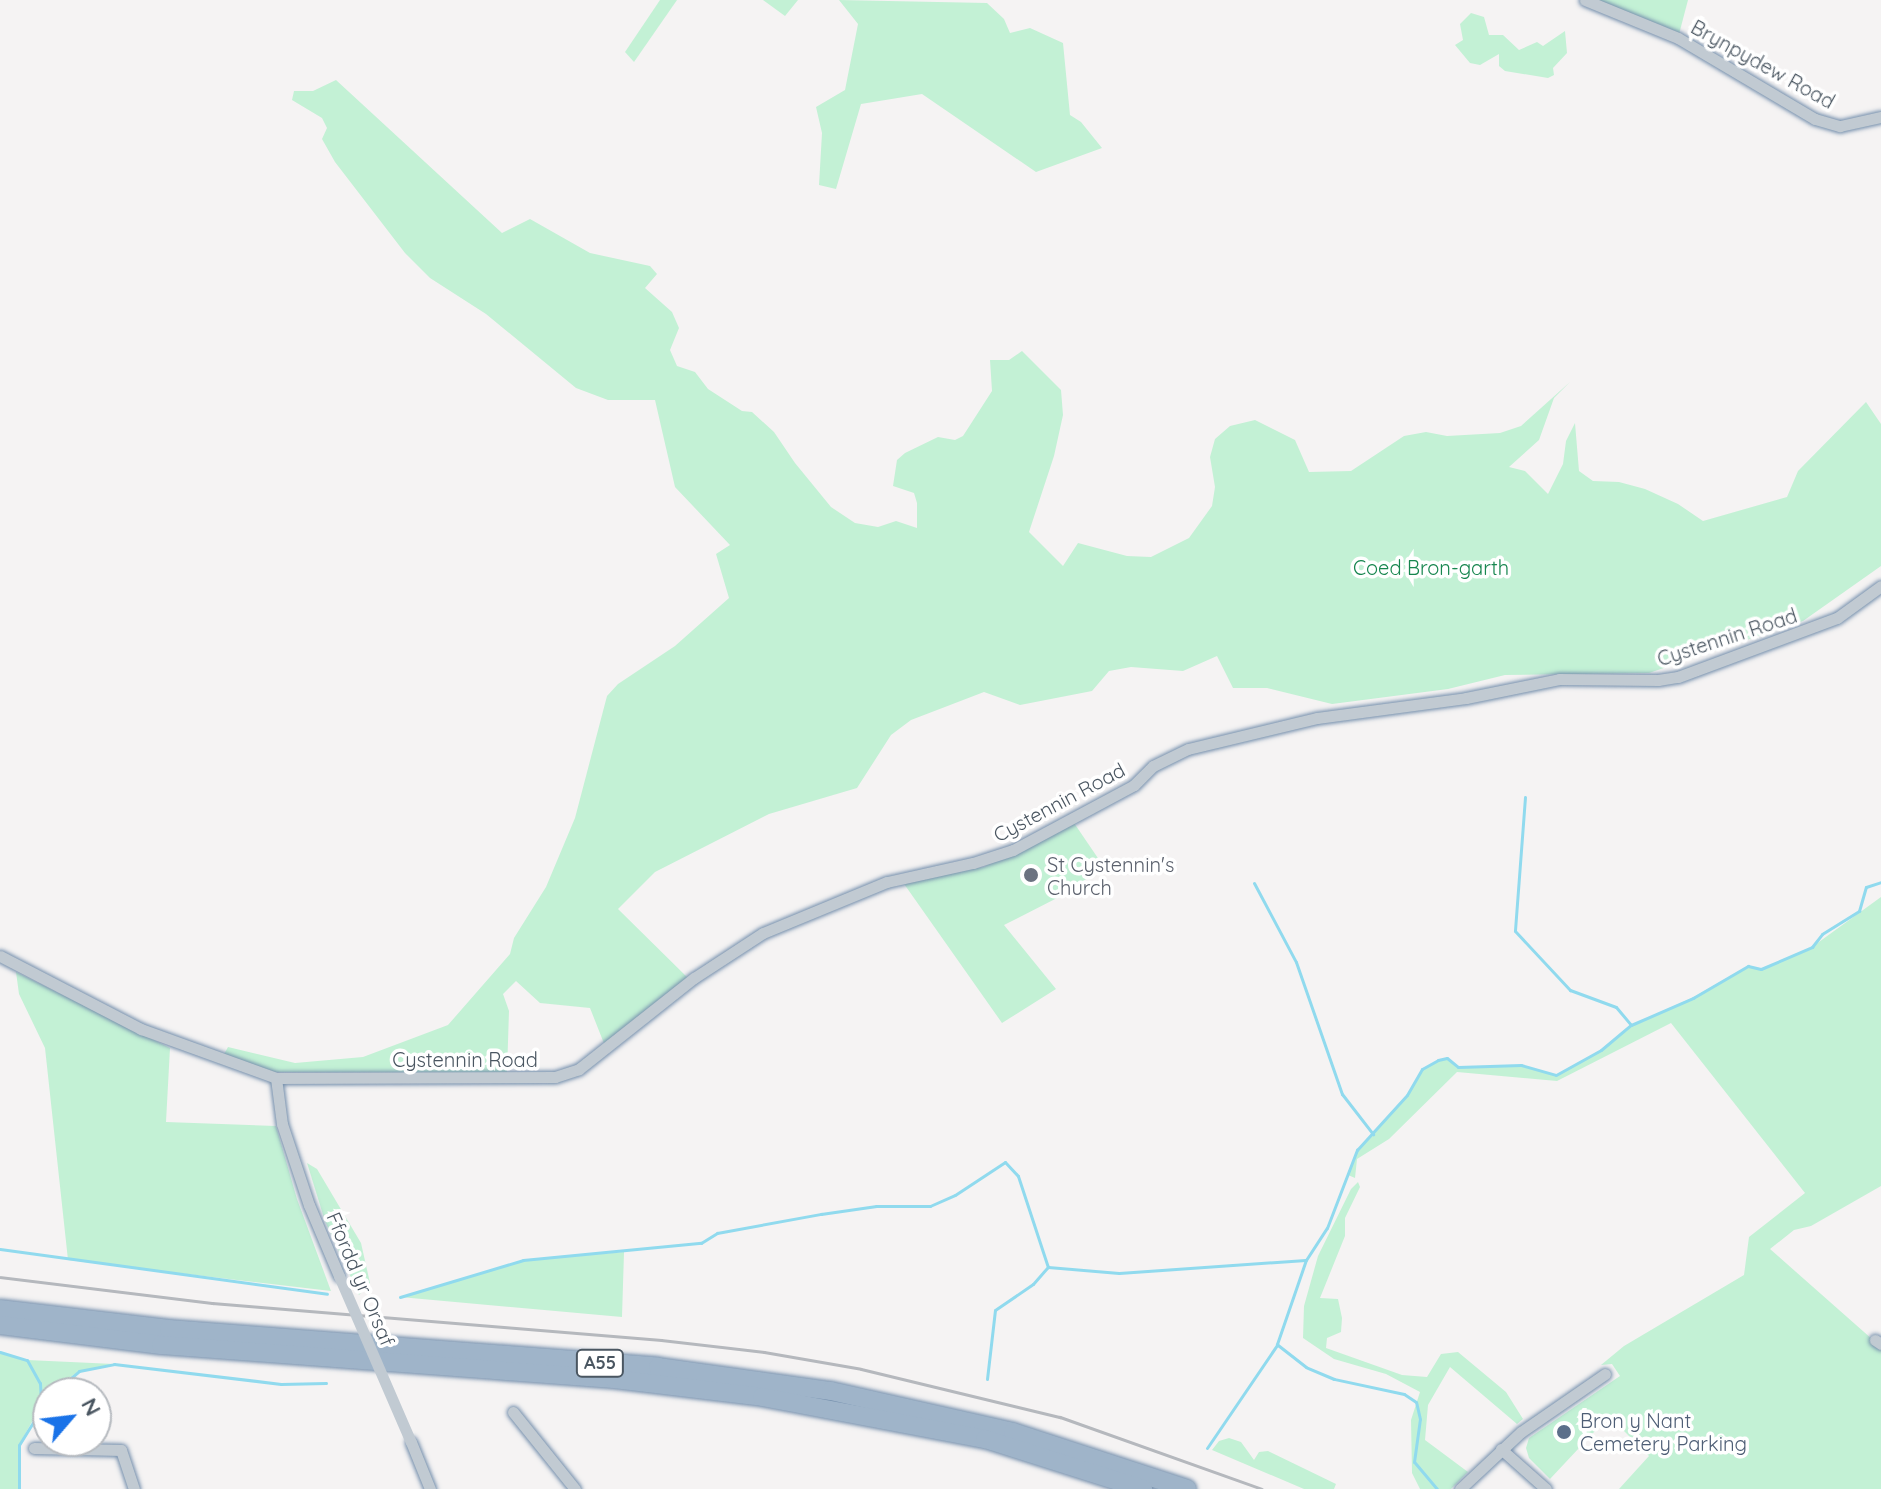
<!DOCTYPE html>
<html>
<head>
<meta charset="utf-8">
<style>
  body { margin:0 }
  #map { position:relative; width:1881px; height:1489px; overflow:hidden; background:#f5f3f3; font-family:Quicksand,sans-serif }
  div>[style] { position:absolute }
  .green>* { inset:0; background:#c3f1d5 }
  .stream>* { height:3px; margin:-1.5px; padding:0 1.5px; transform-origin:1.5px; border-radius:1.5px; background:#90daee }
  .roads { filter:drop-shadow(0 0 2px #7690ad) drop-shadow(0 0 2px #7690ad) }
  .minor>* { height:11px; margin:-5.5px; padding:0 5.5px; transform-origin:5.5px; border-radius:5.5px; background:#c1cad2 }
  .trunk>* { height:18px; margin:-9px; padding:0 9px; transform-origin:9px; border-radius:9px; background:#9fb4c9 }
  .rail>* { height:3px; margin:-1.5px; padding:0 1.5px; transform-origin:1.5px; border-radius:1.5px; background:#b5b8bd }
  .minor-bridge>* { height:11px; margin:-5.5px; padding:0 5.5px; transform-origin:5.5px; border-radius:5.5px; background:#c1cad2 }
  .dots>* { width:22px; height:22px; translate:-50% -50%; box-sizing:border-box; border:4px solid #fff; border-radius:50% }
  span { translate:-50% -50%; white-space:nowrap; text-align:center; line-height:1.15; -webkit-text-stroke:7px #fff; paint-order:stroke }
  .shield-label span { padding:2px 6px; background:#fff; border:2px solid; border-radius:6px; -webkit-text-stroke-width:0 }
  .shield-label { font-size:18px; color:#4a5661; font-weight:700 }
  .street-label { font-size:20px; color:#4a5661 }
  .park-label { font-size:20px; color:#17864f }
  .worship-label { font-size:20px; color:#5b616d }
  .left { translate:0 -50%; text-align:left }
  .service-label { font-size:20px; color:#4e5e75 }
  .north { position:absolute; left:32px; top:1377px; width:80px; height:80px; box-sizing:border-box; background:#fff; border:2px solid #b7bbc0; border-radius:50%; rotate:62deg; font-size:22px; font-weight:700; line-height:32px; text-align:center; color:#4a5661 }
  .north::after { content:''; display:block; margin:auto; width:28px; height:36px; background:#1a73e8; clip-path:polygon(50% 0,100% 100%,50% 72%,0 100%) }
</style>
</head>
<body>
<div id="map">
  <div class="green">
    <div style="clip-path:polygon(660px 0,677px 0,634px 62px,625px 52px)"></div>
    <div style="clip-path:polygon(763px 0,798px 0,785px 16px)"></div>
    <div style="clip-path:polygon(839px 0,987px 3px,1004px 19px,1010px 33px,1030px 28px,1063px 43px,1070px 115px,1081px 122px,1102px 148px,1036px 172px,922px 94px,861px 104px,836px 189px,819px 185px,822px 133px,816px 107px,845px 90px,858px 24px)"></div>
    <div style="clip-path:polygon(1585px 0,1688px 0,1678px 38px)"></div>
    <div style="clip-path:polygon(1471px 13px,1484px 17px,1489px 35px,1503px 35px,1519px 50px,1537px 42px,1543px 46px,1565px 31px,1567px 53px,1553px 68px,1554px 75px,1548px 78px,1505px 71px,1499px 66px,1499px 54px,1480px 65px,1470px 63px,1455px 45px,1463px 40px,1460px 24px)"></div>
    <div style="clip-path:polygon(336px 80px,502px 233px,530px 219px,590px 253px,650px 266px,657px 274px,645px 288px,672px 312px,679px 328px,670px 350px,677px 366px,695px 372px,708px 389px,742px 411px,752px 412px,774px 432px,795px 463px,831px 507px,855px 523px,878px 527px,896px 521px,917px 528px,917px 503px,914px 493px,893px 486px,897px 460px,905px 453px,938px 437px,955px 440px,963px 436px,992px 391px,990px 360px,1009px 360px,1022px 351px,1061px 390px,1063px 415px,1054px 456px,1029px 532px,1063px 566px,1078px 543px,1127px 556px,1151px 557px,1189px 538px,1212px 506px,1215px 487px,1210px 457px,1215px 439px,1230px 426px,1255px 420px,1295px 440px,1309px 472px,1351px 471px,1404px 436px,1426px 432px,1447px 436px,1500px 433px,1521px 426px,1570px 382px,1554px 398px,1539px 440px,1509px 467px,1525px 471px,1548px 494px,1563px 464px,1566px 441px,1575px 423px,1579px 471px,1593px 481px,1619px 482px,1645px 489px,1678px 504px,1703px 521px,1787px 497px,1798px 471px,1866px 402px,1881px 424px,1881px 566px,1803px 621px,1649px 673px,1505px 675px,1448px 689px,1332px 704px,1267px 688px,1233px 688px,1217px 656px,1183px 671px,1131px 667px,1109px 671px,1092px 691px,1020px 705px,984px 692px,911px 720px,891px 735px,857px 788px,769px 814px,655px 872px,618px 909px,688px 978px,605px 1046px,590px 1008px,540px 1003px,516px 981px,503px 994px,509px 1011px,507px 1073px,271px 1072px,223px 1056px,228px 1047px,295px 1063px,363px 1057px,448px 1025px,510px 954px,514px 938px,546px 887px,575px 818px,607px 696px,618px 684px,675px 646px,729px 598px,716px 554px,730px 545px,675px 487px,655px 400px,608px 400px,576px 388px,486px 314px,430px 278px,405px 253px,335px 162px,322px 139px,327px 128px,322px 118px,292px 100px,294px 91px,313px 91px)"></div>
    <div style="clip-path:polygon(1072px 820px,1104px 867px,1061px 896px,1004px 925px,1056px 989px,1002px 1023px,902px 881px,984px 867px)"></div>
    <div style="clip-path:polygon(1881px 897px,1881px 1186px,1811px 1226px,1794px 1230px,1770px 1249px,1881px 1347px,1881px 1489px,1619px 1489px,1649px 1456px,1609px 1416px,1550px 1479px,1529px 1458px,1526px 1448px,1529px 1438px,1620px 1376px,1612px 1364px,1601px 1365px,1624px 1346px,1744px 1275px,1749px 1237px,1805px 1193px,1671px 1023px,1557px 1081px,1457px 1072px,1389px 1139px,1357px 1159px,1355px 1178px,1348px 1175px,1357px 1150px,1407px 1095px,1422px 1071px,1438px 1060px,1447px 1058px,1458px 1067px,1521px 1065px,1556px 1075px,1601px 1050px,1631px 1025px,1692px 998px,1748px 966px,1761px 969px,1812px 947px)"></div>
    <div style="clip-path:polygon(16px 972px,170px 1048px,166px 1122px,276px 1126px,297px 1199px,331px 1291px,68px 1260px,45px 1048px,19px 994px)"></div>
    <div style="clip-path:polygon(307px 1163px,317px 1169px,361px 1243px,370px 1283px,359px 1295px,325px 1221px)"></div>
    <div style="clip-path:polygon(1358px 1182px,1360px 1187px,1345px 1218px,1345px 1236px,1320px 1298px,1338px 1299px,1342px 1318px,1341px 1332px,1327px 1338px,1326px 1348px,1402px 1375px,1427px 1377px,1441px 1354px,1458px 1352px,1506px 1392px,1523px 1419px,1517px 1424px,1450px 1367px,1428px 1405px,1425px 1440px,1468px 1472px,1451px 1489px,1420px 1489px,1412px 1473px,1411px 1420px,1420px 1392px,1386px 1374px,1334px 1359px,1303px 1338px,1304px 1306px,1318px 1256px,1351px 1189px)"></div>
    <div style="clip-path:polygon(624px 1252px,622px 1317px,400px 1297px,523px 1260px)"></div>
    <div style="clip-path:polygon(0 1352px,27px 1360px,114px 1364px,79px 1371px,48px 1393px,19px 1445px,19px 1489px,0 1489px)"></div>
    <div style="clip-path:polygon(1229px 1438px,1241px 1442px,1254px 1460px,1259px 1452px,1268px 1451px,1336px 1484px,1334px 1489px,1304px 1489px,1212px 1450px,1219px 1441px)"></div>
  </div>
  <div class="stream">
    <div style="left:1525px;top:797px;width:134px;rotate:94.3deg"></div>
    <div style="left:1515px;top:931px;width:81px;rotate:47deg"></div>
    <div style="left:1570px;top:990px;width:49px;rotate:20.3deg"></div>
    <div style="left:1616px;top:1007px;width:23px;rotate:50deg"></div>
    <div style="left:1254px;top:883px;width:89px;rotate:62deg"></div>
    <div style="left:1296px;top:962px;width:140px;rotate:70.8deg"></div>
    <div style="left:1342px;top:1094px;width:51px;rotate:52.2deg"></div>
    <div style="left:0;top:1249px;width:330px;rotate:7.8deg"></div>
    <div style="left:400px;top:1297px;width:128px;rotate:-16.7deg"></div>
    <div style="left:523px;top:1260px;width:179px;rotate:-5.5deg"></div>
    <div style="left:701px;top:1243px;width:19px;rotate:-32deg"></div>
    <div style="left:717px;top:1233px;width:106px;rotate:-10.4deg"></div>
    <div style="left:821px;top:1214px;width:56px;rotate:-8.3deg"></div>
    <div style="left:876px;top:1206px;width:54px"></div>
    <div style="left:930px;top:1206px;width:27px;rotate:-24deg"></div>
    <div style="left:955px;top:1195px;width:60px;rotate:-33.4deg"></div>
    <div style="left:1005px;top:1162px;width:19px;rotate:47deg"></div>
    <div style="left:1018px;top:1176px;width:96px;rotate:71.8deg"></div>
    <div style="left:1048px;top:1267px;width:71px;rotate:4.8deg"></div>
    <div style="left:1119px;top:1273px;width:187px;rotate:-4deg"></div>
    <div style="left:0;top:1352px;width:28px;rotate:17deg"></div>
    <div style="left:27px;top:1360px;width:26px;rotate:61deg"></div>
    <div style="left:40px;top:1383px;width:22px;rotate:87deg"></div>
    <div style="left:987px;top:1379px;width:69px;rotate:-83.4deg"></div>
    <div style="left:995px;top:1310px;width:46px;rotate:-34.4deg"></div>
    <div style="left:1033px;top:1284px;width:23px;rotate:-49deg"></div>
    <div style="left:53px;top:1393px;width:34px;rotate:-40deg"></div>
    <div style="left:79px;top:1371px;width:36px;rotate:-11deg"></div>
    <div style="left:114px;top:1364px;width:168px;rotate:6.8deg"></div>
    <div style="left:281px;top:1384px;width:45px;rotate:-1.3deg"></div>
    <div style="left:1207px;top:1448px;width:125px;rotate:-55.8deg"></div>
    <div style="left:19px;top:1489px;width:44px;rotate:-90deg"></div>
    <div style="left:19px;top:1445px;width:55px;rotate:-58.3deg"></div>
    <div style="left:1437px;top:1489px;width:35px;rotate:-130deg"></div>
    <div style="left:1414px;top:1462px;width:43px;rotate:-82.1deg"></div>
    <div style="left:1420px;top:1419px;width:17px;rotate:-103deg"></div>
    <div style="left:1416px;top:1402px;width:14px;rotate:-146deg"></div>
    <div style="left:1404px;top:1394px;width:72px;rotate:-167.9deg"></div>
    <div style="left:1334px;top:1379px;width:30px;rotate:-157deg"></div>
    <div style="left:1306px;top:1367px;width:37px;rotate:-142deg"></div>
    <div style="left:1277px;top:1344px;width:89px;rotate:-71deg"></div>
    <div style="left:1306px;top:1260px;width:38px;rotate:-57deg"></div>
    <div style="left:1327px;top:1228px;width:84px;rotate:-69deg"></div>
    <div style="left:1357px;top:1150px;width:74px;rotate:-47.7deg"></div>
    <div style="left:1407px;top:1095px;width:30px;rotate:-60deg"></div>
    <div style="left:1422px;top:1069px;width:18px;rotate:-29deg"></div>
    <div style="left:1438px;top:1060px;width:9px;rotate:-13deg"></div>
    <div style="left:1447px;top:1058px;width:14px;rotate:39deg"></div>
    <div style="left:1458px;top:1067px;width:63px;rotate:-1.8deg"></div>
    <div style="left:1521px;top:1065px;width:36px;rotate:16deg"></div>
    <div style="left:1556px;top:1075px;width:51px;rotate:-29.1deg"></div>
    <div style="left:1601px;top:1050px;width:39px;rotate:-40deg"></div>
    <div style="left:1631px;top:1025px;width:68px;rotate:-23.5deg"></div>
    <div style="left:1693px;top:998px;width:64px;rotate:-30.2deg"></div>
    <div style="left:1748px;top:966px;width:13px;rotate:13deg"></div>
    <div style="left:1761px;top:969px;width:56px;rotate:-23.3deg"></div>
    <div style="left:1812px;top:947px;width:16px;rotate:-52deg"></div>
    <div style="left:1822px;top:934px;width:44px;rotate:-31.9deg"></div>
    <div style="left:1859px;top:911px;width:25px;rotate:-74deg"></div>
    <div style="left:1866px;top:887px;width:16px;rotate:-18deg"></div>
  </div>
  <div class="roads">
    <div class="minor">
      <div style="left:1585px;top:0;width:100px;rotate:22.2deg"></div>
      <div style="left:1678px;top:38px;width:159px;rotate:30.6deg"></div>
      <div style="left:1815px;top:119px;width:26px;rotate:16deg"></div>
      <div style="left:1840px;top:126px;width:42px;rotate:-12.4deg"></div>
      <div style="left:0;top:956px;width:159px;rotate:27.4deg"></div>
      <div style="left:141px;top:1029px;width:144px;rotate:19.9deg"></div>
      <div style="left:276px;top:1078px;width:279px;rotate:-0.2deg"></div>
      <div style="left:555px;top:1077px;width:25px;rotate:-18deg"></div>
      <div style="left:579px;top:1069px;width:147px;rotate:-38.4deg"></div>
      <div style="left:694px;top:978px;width:82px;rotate:-33.1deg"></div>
      <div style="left:763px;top:933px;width:134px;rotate:-22.4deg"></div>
      <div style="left:887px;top:882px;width:88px;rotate:-12.5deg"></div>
      <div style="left:973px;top:863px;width:42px;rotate:-18deg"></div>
      <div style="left:1013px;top:850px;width:137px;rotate:-28.2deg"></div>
      <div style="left:1134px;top:785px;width:27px;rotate:-45deg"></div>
      <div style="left:1153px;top:766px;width:39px;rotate:-26deg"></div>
      <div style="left:1188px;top:749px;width:133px;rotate:-13.5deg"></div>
      <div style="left:1317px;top:718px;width:150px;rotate:-7.6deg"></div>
      <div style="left:1466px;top:698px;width:95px;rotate:-11.5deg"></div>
      <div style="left:1559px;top:679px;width:99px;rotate:0.6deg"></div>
      <div style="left:1658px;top:680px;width:20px;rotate:-9deg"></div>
      <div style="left:1678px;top:677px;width:170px;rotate:-20.4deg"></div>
      <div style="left:1837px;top:618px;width:54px;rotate:-36deg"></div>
      <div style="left:276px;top:1078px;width:46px;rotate:82.6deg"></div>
      <div style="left:282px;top:1124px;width:85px;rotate:71.6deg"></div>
      <div style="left:309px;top:1205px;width:77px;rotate:67.1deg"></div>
      <div style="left:1875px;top:1340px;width:7px;rotate:34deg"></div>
      <div style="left:513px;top:1412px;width:99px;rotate:51.2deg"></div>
      <div style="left:411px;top:1442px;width:51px;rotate:68deg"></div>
      <div style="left:34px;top:1448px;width:87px;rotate:1.3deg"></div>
      <div style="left:121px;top:1450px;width:41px;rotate:71.6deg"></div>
      <div style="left:1501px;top:1449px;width:60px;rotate:41.6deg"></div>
      <div style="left:1460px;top:1489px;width:83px;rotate:-43.1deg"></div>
      <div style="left:1521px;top:1432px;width:102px;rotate:-34.6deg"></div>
    </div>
    <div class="trunk">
      <div style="left:0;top:1309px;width:170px;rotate:6.7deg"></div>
      <div style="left:169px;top:1329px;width:490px;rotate:4.4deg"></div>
      <div style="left:658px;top:1367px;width:175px;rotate:7.9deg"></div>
      <div style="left:831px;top:1391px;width:187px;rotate:12.7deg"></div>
      <div style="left:1013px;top:1432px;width:183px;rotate:18.1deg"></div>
      <div style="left:0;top:1325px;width:162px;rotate:7.1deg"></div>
      <div style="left:161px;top:1345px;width:454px;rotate:4.3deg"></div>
      <div style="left:614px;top:1379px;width:149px;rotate:6.9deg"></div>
      <div style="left:762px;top:1397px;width:227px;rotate:10.7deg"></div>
      <div style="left:985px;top:1439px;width:166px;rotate:17.6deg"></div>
    </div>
  </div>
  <div class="rail">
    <div style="left:0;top:1277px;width:214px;rotate:7deg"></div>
    <div style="left:212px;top:1303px;width:451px;rotate:4.7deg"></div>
    <div style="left:661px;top:1340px;width:104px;rotate:6.6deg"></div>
    <div style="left:764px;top:1352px;width:98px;rotate:9.9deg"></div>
    <div style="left:861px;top:1369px;width:205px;rotate:13.6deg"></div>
    <div style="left:1060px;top:1417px;width:214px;rotate:19.6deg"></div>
  </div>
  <div class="minor-bridge">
    <div style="left:339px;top:1276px;width:181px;rotate:66.6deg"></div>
  </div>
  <div class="dots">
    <div style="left:1031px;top:875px;background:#6b7280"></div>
    <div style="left:1564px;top:1432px;background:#5c6f8a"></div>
  </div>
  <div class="shield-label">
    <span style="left:600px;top:1363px">A55</span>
  </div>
  <div class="street-label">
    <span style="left:1763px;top:64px;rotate:29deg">Brynpydew Road</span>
    <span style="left:1727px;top:637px;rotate:-18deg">Cystennin Road</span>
    <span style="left:1059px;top:802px;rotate:-28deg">Cystennin Road</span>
    <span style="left:465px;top:1059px">Cystennin Road</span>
    <span style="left:361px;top:1279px;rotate:67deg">Ffordd yr Orsaf</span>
  </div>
  <div class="park-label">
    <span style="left:1431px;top:567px">Coed Bron-garth</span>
  </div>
  <div class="worship-label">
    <span class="left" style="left:1047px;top:876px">St Cystennin's<br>Church</span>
  </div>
  <div class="service-label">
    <span class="left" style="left:1580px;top:1432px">Bron y Nant<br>Cemetery Parking</span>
  </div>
  <div class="north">N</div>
</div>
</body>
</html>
